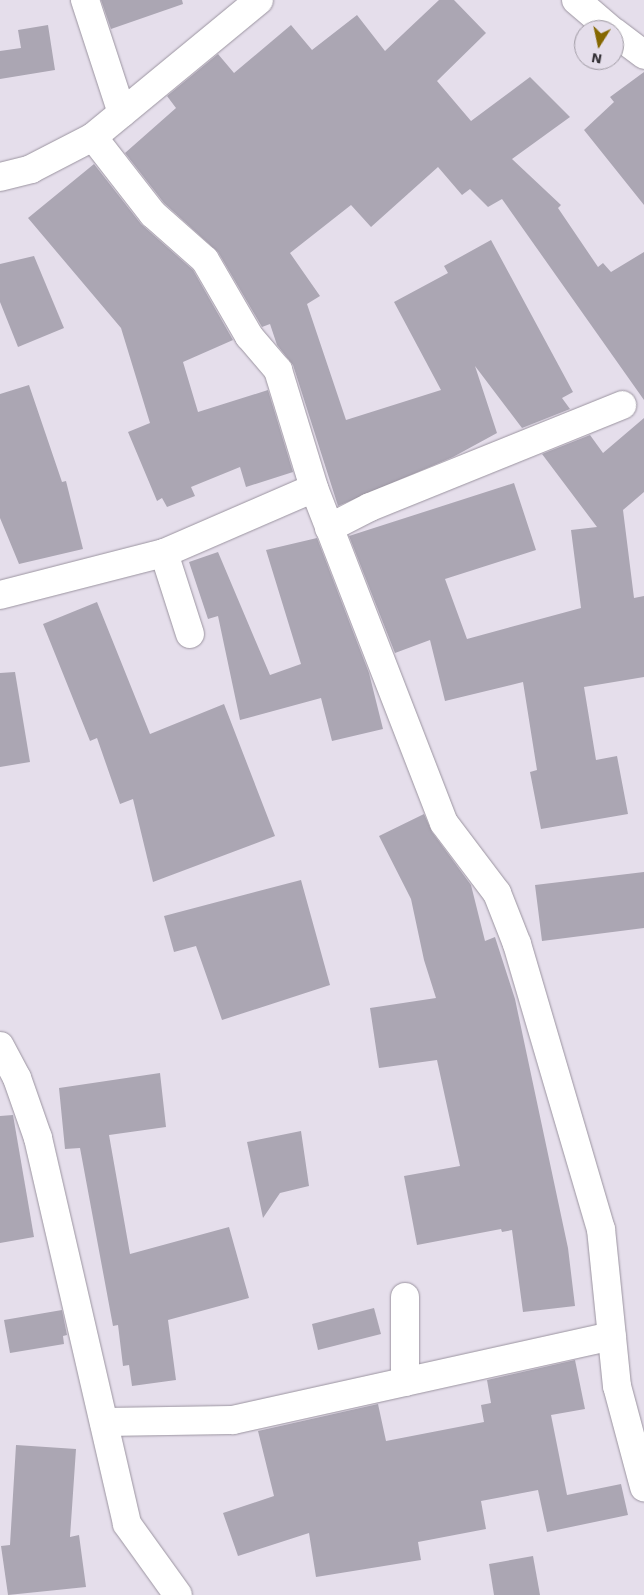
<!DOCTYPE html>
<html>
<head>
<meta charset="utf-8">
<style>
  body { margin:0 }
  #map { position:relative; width:644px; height:1595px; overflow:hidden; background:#e5deeb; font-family:"Work Sans",sans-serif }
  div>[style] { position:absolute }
  .building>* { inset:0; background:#aba6b3 }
  .roads { filter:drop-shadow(0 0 1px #9b94a0) drop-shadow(0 0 1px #9b94a0) }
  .street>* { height:28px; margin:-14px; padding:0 14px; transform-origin:14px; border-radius:14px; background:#fff }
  span { translate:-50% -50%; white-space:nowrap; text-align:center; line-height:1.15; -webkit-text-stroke:4px #e5deeb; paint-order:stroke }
  .north { position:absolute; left:574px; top:20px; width:50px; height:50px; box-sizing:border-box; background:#e5deeb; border:1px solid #9f9aa3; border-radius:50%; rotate:190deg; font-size:14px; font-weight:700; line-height:20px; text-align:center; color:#363338 }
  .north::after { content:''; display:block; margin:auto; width:18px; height:22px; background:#856700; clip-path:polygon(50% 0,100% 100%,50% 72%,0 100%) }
</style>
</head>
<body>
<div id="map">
  <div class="building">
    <div style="clip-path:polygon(101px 0,182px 0,183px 4px,111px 29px)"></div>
    <div style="clip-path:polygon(439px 0,454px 0,486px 33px,437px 81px,471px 121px,530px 77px,570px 117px,512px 159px,561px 205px,558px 208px,598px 267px,603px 263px,611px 272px,644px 252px,644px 400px,502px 199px,488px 207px,470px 189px,462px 195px,438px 167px,371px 227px,351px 205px,290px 253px,320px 296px,307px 304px,346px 420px,441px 390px,394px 302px,448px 273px,444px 266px,491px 240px,573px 392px,562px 398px,570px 409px,522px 428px,475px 366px,497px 433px,453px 457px,338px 506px,293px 365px,277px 345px,270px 324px,262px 327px,218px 252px,164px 203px,125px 153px,176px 108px,167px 96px,218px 54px,234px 73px,291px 25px,312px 50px,357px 15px,385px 51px)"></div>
    <div style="clip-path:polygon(48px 25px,55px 70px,0 79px,0 51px,21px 48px,18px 30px)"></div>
    <div style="clip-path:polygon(644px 72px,644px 205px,584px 130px,614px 102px,610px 97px)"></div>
    <div style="clip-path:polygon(94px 164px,141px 224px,193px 270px,233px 340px,183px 362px,198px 412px,268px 390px,293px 472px,246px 487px,240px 467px,191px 487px,195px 496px,167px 507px,162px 498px,157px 501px,128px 432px,150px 423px,121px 328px,28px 218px)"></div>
    <div style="clip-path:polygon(34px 256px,64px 328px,18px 347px,0 302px,0 264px)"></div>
    <div style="clip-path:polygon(29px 385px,62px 482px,66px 481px,83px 549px,19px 564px,0 518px,0 394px)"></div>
    <div style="clip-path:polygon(644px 418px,644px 492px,623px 510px,634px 598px,644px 596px,644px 677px,584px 687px,596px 760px,617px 756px,628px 814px,541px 829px,530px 772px,537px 770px,523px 682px,445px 701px,430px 640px,395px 653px,349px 536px,514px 483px,536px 550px,445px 579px,467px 639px,581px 608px,571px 530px,597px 527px,542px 454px,590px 435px,603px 453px)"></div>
    <div style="clip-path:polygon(317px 538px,369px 673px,383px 729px,332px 741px,321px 698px,240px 720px,218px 616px,208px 619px,189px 562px,218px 552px,270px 675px,301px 664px,266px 550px)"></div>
    <div style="clip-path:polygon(97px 602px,150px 734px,224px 704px,275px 836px,153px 882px,133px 799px,120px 804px,97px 738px,90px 741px,43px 624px)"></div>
    <div style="clip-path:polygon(15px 672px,30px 762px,0 767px,0 673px)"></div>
    <div style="clip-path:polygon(424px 814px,432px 832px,471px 885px,485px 941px,495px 937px,515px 999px,568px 1248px,575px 1306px,523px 1312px,512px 1230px,502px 1232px,501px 1229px,417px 1245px,404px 1176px,460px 1166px,437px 1060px,379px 1068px,370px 1008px,436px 998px,424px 960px,411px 899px,379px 836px)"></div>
    <div style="clip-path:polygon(644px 872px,644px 928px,542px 941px,535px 885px)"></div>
    <div style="clip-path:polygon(301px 880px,330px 985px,222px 1020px,196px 946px,174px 952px,164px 916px)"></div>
    <div style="clip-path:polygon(160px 1073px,166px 1127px,109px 1135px,130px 1254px,229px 1227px,249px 1298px,168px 1320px,176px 1380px,132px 1386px,129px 1365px,123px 1366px,118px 1325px,113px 1326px,80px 1148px,65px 1149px,59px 1088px)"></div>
    <div style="clip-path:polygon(13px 1115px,34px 1237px,0 1243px,0 1116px)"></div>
    <div style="clip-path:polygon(301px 1131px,309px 1186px,280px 1193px,263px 1218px,247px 1142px)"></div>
    <div style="clip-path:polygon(374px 1308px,381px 1334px,318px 1350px,312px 1324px)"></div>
    <div style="clip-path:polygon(62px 1310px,67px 1335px,63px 1336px,64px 1344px,10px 1353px,4px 1320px)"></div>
    <div style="clip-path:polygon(575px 1360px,585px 1409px,551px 1415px,567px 1495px,621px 1484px,628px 1515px,547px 1532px,538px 1490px,481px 1501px,486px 1529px,418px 1542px,421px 1560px,316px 1577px,309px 1533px,238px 1556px,223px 1513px,274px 1496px,258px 1431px,378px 1404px,386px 1441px,484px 1422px,481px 1405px,491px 1403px,487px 1380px)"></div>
    <div style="clip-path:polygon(16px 1445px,76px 1449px,70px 1537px,79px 1535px,86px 1587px,8px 1595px,1px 1546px,10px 1545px)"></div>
    <div style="clip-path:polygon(533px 1556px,540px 1595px,494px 1595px,489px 1564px)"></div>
  </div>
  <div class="roads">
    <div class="street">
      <div style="left:85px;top:0;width:119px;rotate:71.9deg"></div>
      <div style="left:576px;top:0;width:46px;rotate:40.6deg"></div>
      <div style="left:614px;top:32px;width:38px;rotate:37deg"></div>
      <div style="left:93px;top:137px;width:98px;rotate:52.1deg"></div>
      <div style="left:153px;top:214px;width:69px;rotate:41.5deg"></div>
      <div style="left:205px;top:260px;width:88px;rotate:59.9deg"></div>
      <div style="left:249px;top:336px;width:45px;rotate:49.5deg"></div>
      <div style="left:278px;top:370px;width:123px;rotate:73deg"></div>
      <div style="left:314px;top:488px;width:359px;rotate:68.8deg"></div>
      <div style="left:444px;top:823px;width:88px;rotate:52.9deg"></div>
      <div style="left:497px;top:893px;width:55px;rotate:68.6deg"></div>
      <div style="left:517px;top:944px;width:297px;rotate:73.6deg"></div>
      <div style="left:601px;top:1229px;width:158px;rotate:84.2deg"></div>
      <div style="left:617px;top:1386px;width:105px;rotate:75deg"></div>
      <div style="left:0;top:177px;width:32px;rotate:-14deg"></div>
      <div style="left:31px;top:169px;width:70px;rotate:-27.3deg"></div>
      <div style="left:93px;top:137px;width:215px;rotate:-39.5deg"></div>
      <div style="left:329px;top:528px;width:46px;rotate:-27.1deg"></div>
      <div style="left:370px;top:507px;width:272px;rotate:-22deg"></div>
      <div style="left:164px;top:553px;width:85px;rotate:72.2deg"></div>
      <div style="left:0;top:595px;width:169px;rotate:-14.4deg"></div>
      <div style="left:164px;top:553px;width:163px;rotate:-23.4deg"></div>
      <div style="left:0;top:1046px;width:36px;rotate:62deg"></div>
      <div style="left:17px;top:1078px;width:64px;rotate:70.7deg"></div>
      <div style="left:38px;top:1138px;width:396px;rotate:77deg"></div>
      <div style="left:127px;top:1524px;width:87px;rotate:54.3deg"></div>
      <div style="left:405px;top:1297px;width:85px;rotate:90deg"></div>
      <div style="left:104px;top:1422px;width:129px;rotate:-0.9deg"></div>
      <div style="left:233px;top:1420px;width:388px;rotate:-12.5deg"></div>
    </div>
  </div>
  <div class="north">N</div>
</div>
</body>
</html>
